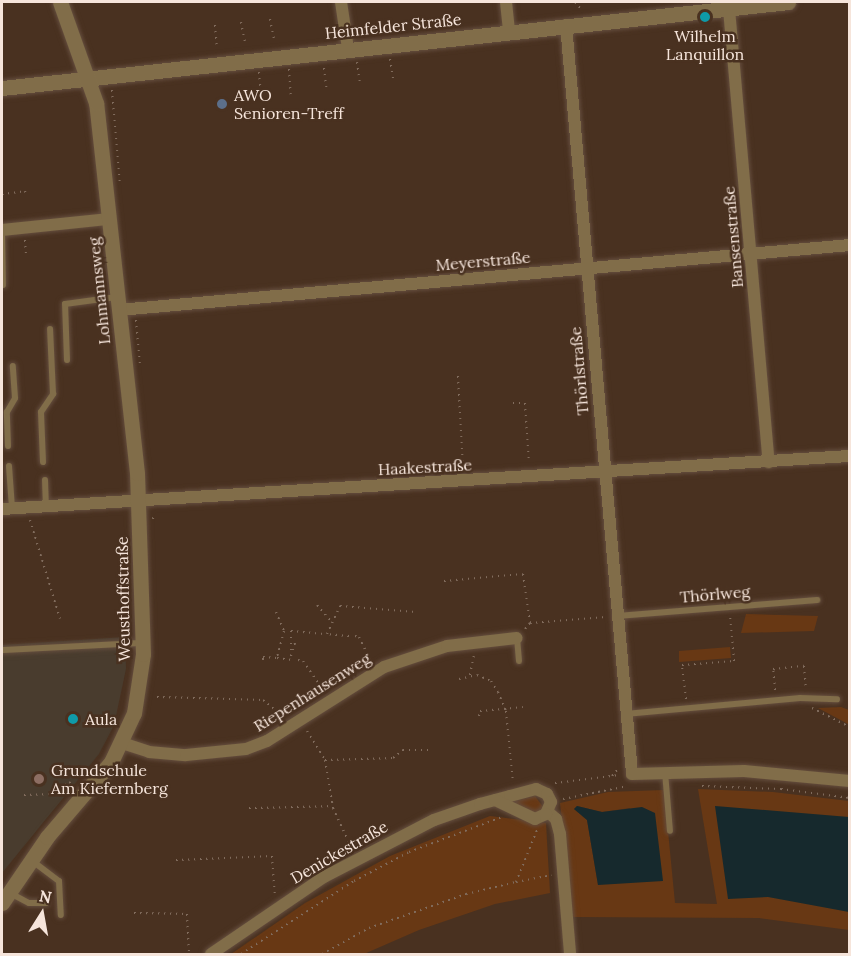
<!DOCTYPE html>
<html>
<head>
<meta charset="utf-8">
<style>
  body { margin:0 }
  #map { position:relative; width:851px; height:956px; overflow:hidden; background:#493120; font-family:Lora,serif }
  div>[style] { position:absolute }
  .education>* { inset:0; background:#493c2e }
  .green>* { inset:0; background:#683814 }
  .water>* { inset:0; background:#16292d }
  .path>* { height:2px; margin-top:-1px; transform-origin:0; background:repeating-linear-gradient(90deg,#816c5d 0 1.5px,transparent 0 6px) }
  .roads { filter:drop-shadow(0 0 2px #654e3e) drop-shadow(0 0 2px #654e3e) }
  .service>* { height:6px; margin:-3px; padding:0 3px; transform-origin:3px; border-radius:3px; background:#816d49 }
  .minor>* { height:12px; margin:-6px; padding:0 6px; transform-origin:6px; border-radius:6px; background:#816d49 }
  .tertiary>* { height:15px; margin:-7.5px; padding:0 7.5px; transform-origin:7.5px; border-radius:7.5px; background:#816d49 }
  .dots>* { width:16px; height:16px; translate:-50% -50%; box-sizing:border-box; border:3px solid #493120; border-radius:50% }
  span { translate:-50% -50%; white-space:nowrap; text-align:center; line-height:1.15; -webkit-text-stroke:5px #493120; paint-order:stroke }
  .street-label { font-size:16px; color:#f6e5db }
  .poi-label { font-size:16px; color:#f6e5db }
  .left { translate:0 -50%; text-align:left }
  .frame { position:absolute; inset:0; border:3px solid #f6e5db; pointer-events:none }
  .north { position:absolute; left:12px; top:884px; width:60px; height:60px; -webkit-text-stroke:4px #493120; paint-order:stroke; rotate:11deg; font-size:16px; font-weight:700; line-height:24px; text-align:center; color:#f6e5db }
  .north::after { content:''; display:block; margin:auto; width:21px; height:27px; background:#f6e5db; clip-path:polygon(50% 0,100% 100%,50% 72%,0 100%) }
</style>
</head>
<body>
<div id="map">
  <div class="education">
    <div style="clip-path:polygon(125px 637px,126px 669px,114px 725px,99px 754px,2px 873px,2px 645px)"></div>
  </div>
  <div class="green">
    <div style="clip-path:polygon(746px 614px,818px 616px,814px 631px,741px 633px)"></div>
    <div style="clip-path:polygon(730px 647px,731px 658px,679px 662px,679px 651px)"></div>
    <div style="clip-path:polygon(841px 707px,849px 710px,848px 724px,818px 708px)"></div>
    <div style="clip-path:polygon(evenodd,698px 789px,773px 792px,849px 801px,849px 930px,759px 918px,573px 917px,560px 803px,608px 792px,664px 790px,675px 903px,717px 904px,698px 789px,577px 806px,602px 812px,630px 808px,598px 885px,587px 820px,574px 809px,577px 806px)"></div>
    <div style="clip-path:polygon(535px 796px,543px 807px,535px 815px,512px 802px)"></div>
    <div style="clip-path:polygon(490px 816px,546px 823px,550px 893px,495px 904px,419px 930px,364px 954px,231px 954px,305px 903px,390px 856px)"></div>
  </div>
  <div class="water">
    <div style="clip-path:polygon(577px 806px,602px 812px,642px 807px,655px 813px,663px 881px,598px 885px,587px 820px,574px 809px)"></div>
    <div style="clip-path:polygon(715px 806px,849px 817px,849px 912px,768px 897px,728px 899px)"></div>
  </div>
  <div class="path">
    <div style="left:208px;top:2px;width:1px"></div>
    <div style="left:575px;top:2px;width:9px;rotate:49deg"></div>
    <div style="left:270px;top:19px;width:20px;rotate:79deg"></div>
    <div style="left:241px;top:22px;width:21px;rotate:79deg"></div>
    <div style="left:215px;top:25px;width:21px;rotate:85deg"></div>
    <div style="left:390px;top:59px;width:20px;rotate:81deg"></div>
    <div style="left:357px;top:62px;width:21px;rotate:82deg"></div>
    <div style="left:324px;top:68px;width:24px;rotate:83deg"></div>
    <div style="left:289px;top:69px;width:27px;rotate:86deg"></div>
    <div style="left:259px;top:72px;width:24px;rotate:85deg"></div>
    <div style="left:112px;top:90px;width:96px;rotate:85.2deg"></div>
    <div style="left:2px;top:194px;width:23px;rotate:-7deg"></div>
    <div style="left:25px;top:191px;width:3px;rotate:72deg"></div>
    <div style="left:25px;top:240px;width:13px;rotate:86deg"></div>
    <div style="left:136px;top:320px;width:45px;rotate:84.9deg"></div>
    <div style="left:458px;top:376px;width:93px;rotate:86.9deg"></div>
    <div style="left:513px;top:403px;width:12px"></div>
    <div style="left:525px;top:403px;width:60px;rotate:86.2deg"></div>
    <div style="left:153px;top:519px;width:6px;rotate:-81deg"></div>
    <div style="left:30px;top:520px;width:103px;rotate:73.1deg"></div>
    <div style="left:444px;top:581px;width:79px;rotate:-5.1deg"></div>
    <div style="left:523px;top:574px;width:49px;rotate:81.9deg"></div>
    <div style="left:317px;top:605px;width:23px;rotate:49deg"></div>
    <div style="left:276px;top:612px;width:21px;rotate:67deg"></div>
    <div style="left:284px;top:631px;width:28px;rotate:105deg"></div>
    <div style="left:277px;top:658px;width:15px;rotate:8deg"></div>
    <div style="left:525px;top:629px;width:8px;rotate:-50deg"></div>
    <div style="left:530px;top:623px;width:76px;rotate:-4.5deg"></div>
    <div style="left:349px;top:636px;width:22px;rotate:-175deg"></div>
    <div style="left:327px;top:634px;width:31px;rotate:-65deg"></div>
    <div style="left:340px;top:606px;width:76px;rotate:4.5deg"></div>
    <div style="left:355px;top:636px;width:4px;rotate:14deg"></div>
    <div style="left:359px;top:637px;width:25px;rotate:64deg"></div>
    <div style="left:291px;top:656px;width:25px;rotate:-90deg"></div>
    <div style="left:291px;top:631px;width:36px;rotate:5deg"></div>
    <div style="left:291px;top:656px;width:14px;rotate:-73deg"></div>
    <div style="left:263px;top:660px;width:3px;rotate:-90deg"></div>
    <div style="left:263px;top:657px;width:14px;rotate:4deg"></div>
    <div style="left:298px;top:660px;width:5px;rotate:11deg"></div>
    <div style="left:303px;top:661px;width:37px;rotate:55deg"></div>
    <div style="left:470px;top:675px;width:21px;rotate:-79deg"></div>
    <div style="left:459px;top:679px;width:18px;rotate:-13deg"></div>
    <div style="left:477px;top:675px;width:15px;rotate:23deg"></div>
    <div style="left:491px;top:681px;width:13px;rotate:58deg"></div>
    <div style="left:498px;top:692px;width:21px;rotate:67deg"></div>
    <div style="left:506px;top:711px;width:71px;rotate:84.4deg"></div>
    <div style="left:775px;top:690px;width:21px;rotate:-95deg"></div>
    <div style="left:773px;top:669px;width:31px;rotate:-6deg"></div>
    <div style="left:804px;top:666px;width:23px;rotate:85deg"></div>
    <div style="left:157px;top:697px;width:106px;rotate:1.6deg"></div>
    <div style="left:263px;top:700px;width:27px;rotate:39deg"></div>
    <div style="left:686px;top:699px;width:34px;rotate:-97deg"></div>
    <div style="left:682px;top:665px;width:52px;rotate:-4.4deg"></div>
    <div style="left:734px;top:661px;width:46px;rotate:-95deg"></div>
    <div style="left:812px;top:708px;width:42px;rotate:26.6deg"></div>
    <div style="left:479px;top:716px;width:5px;rotate:-79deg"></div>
    <div style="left:480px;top:711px;width:43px;rotate:-5.3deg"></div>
    <div style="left:307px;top:731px;width:34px;rotate:58deg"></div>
    <div style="left:325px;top:760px;width:49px;rotate:80.5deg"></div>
    <div style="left:333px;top:808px;width:43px;rotate:65.2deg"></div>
    <div style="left:325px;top:760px;width:68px;rotate:-1.7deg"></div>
    <div style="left:393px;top:758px;width:13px;rotate:-39deg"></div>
    <div style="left:403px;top:750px;width:29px"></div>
    <div style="left:612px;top:776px;width:11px;rotate:-49deg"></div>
    <div style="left:555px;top:783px;width:65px;rotate:-7deg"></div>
    <div style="left:702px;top:786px;width:79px;rotate:2.2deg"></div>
    <div style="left:781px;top:789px;width:70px;rotate:7.4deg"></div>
    <div style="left:24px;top:795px;width:26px;rotate:-2deg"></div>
    <div style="left:50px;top:794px;width:22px;rotate:-32deg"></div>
    <div style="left:69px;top:782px;width:5px;rotate:37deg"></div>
    <div style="left:563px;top:799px;width:66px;rotate:-11.3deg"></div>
    <div style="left:249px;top:808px;width:84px;rotate:-1.4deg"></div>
    <div style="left:176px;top:860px;width:96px;rotate:-2.4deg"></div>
    <div style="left:272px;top:856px;width:41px;rotate:85.8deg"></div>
    <div style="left:516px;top:882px;width:36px;rotate:-11deg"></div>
    <div style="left:134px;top:913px;width:53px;rotate:1.1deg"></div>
    <div style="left:187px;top:914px;width:39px;rotate:87deg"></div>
    <div style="left:241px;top:954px;width:135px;rotate:-32.9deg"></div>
    <div style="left:354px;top:881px;width:62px;rotate:-27.8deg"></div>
    <div style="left:409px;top:852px;width:99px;rotate:-20.6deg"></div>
    <div style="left:322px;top:954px;width:54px;rotate:-29deg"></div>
    <div style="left:369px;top:928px;width:103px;rotate:-19.3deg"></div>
    <div style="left:466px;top:894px;width:51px;rotate:-13.5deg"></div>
    <div style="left:516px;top:882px;width:56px;rotate:-68deg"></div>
  </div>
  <div class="roads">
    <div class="service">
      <div style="left:2px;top:230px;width:55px;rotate:89deg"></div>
      <div style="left:67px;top:360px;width:56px;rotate:-92deg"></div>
      <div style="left:65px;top:304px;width:52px;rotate:-7.7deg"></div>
      <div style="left:8px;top:446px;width:34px;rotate:-92deg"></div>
      <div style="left:7px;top:412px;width:16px;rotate:-60deg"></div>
      <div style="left:15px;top:398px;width:32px;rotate:-94deg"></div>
      <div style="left:43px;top:462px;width:50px;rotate:-92.3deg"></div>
      <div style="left:41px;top:412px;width:22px;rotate:-56deg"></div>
      <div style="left:53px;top:394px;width:65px;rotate:-92.6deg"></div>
      <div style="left:9px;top:466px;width:42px;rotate:85.9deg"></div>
      <div style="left:45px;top:480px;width:26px;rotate:88deg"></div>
      <div style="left:617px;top:616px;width:201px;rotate:-4.6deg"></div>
      <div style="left:517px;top:638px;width:23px;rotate:85deg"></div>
      <div style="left:2px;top:650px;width:140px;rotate:-2.9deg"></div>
      <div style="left:625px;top:714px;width:176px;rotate:-5.2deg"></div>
      <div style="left:800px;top:698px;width:37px;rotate:2deg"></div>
      <div style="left:665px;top:772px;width:59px;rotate:85.2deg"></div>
      <div style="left:31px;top:860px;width:35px;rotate:37deg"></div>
      <div style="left:59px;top:881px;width:34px;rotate:87deg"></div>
      <div style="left:10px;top:893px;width:21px;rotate:28deg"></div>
      <div style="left:29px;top:903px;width:17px"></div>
    </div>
    <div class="minor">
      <div style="left:341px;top:2px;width:48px;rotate:81.5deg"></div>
      <div style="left:506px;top:2px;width:30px;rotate:84deg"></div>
      <div style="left:729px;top:9px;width:455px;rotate:85deg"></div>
      <div style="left:566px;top:25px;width:752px;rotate:84.96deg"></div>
      <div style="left:632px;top:774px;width:112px;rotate:-1.5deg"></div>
      <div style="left:744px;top:771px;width:106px;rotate:5.4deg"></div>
      <div style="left:2px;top:230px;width:108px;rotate:-5.9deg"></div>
      <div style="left:119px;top:310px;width:734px;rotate:-5.08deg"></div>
      <div style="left:2px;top:509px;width:850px;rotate:-3.58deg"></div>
      <div style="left:122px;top:743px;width:28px;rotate:18deg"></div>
      <div style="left:149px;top:752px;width:37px;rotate:5deg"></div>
      <div style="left:186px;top:755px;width:60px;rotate:-5.7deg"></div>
      <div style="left:246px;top:749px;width:22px;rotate:-21deg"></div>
      <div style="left:267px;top:741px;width:138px;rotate:-32.3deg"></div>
      <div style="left:384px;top:667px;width:66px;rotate:-18.4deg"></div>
      <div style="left:447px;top:646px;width:70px;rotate:-6.5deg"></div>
      <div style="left:548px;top:812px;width:11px;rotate:41deg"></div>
      <div style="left:556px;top:819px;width:16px;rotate:75deg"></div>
      <div style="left:560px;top:834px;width:120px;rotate:85.2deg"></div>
      <div style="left:211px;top:954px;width:137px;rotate:-34.3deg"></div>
      <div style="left:324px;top:877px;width:124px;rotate:-27.4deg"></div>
      <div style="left:434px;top:820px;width:49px;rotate:-19.2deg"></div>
      <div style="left:480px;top:804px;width:31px;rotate:-15deg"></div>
      <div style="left:510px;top:796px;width:27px;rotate:-15deg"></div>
      <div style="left:536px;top:789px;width:12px;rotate:24deg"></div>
      <div style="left:547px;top:794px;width:9px;rotate:63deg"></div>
      <div style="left:551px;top:802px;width:13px;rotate:113deg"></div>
      <div style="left:546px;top:814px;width:12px;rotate:156deg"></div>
      <div style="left:535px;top:819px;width:44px;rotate:-154.6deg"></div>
    </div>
    <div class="tertiary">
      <div style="left:2px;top:88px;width:791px;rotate:-6.24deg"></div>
      <div style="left:2px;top:903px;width:80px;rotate:-55.7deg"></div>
      <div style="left:47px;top:837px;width:99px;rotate:-49.5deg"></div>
      <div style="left:111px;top:762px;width:54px;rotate:-64.9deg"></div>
      <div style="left:134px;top:713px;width:60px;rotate:-81.3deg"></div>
      <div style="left:143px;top:654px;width:181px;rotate:-91.9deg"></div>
      <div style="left:137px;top:473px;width:372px;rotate:-96.3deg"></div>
      <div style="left:96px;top:103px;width:107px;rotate:-109.6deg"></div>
    </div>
  </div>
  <div class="dots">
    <div style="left:705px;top:17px;background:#0f9aa8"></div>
    <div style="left:222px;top:104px;background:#5c6f8a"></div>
    <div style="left:73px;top:719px;background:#0f9aa8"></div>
    <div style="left:39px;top:779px;background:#8d6e63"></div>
  </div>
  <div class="street-label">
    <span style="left:393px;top:26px;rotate:-6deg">Heimfelder Straße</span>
    <span style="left:733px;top:237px;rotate:-95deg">Bansenstraße</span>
    <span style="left:483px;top:261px;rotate:-5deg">Meyerstraße</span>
    <span style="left:99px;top:291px;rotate:-96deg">Lohmannsweg</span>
    <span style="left:579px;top:371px;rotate:-95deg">Thörlstraße</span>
    <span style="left:425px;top:467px;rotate:-3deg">Haakestraße</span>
    <span style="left:715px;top:594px;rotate:-5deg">Thörlweg</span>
    <span style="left:123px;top:599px;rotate:-91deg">Weusthoffstraße</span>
    <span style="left:312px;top:692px;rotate:-32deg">Riepenhausenweg</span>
    <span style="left:339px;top:852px;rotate:-30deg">Denickestraße</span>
  </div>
  <div class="poi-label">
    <span style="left:705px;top:45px">Wilhelm<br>Lanquillon</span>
    <span class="left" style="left:234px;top:104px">AWO<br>Senioren-Treff</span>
    <span class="left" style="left:85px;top:719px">Aula</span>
    <span class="left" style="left:51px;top:779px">Grundschule<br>Am Kiefernberg</span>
  </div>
  <div class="frame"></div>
  <div class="north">N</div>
</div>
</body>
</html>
